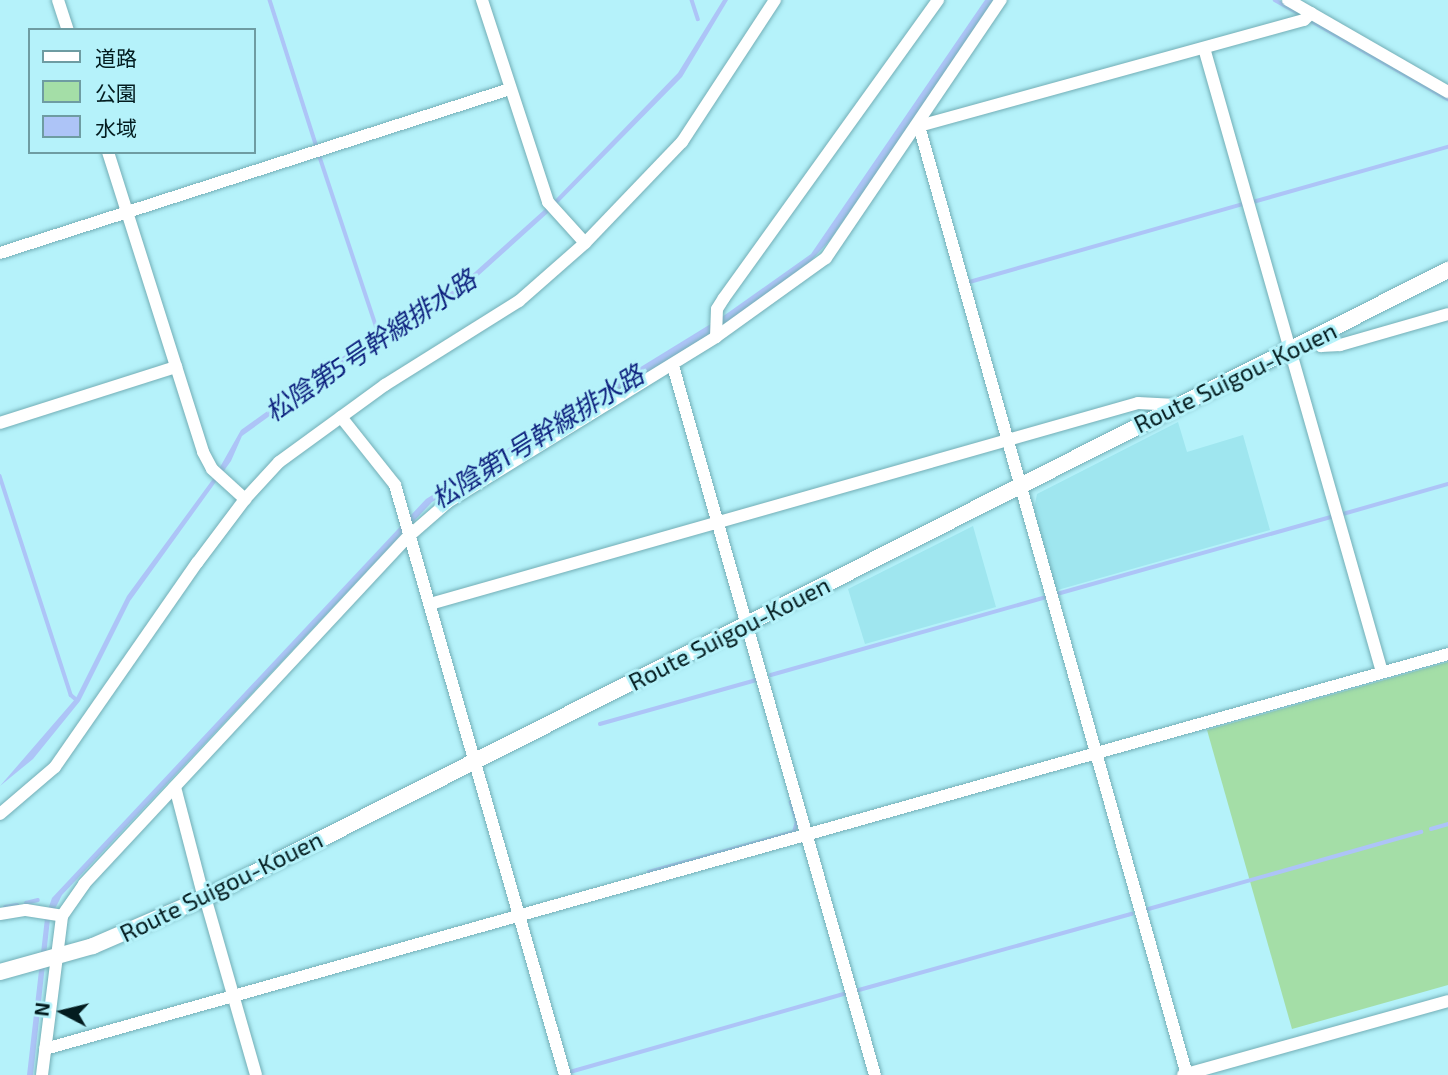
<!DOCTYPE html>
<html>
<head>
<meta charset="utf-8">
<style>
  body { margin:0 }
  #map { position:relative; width:1448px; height:1075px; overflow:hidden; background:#b5f2fa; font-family:"Exo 2","Noto Sans JP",sans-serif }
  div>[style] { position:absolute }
  .built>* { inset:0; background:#9fe6ef }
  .green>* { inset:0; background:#a4dea7 }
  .water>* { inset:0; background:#adc4f7 }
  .stream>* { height:3.5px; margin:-1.75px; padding:0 1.75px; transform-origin:1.75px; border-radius:1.75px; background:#adc4f7 }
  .roads { filter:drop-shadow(0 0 2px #73aeb6) drop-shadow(0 0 2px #73aeb6) }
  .minor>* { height:12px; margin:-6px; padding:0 6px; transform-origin:6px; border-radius:6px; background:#fff }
  .major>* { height:16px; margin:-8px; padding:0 8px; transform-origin:8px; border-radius:8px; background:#fff }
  span { translate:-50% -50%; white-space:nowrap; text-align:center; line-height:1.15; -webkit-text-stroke:6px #b5f2fa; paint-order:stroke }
  .street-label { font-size:24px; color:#031c1f }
  .water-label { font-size:26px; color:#0c1f7d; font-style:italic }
  .legend { position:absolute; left:28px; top:28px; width:228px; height:126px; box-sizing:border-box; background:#b5f2fa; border:2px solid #6e9ca2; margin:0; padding:9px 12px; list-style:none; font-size:21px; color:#031c1f }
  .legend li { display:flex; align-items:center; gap:14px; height:35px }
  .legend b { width:35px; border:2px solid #6e9ca2 }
  .north { position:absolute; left:28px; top:977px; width:70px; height:70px; -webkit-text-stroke:5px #b5f2fa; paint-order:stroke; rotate:277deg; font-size:19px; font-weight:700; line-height:28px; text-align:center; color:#031c1f }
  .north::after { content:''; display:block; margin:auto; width:24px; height:32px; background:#031c1f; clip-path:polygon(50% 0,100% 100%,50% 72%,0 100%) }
</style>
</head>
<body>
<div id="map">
  <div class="built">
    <div style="clip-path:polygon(1178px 422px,1187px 452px,1243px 435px,1270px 530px,1054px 591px,1034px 509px,1037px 494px)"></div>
    <div style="clip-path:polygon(973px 526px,996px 607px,865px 644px,848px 589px)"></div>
  </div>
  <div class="green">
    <div style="clip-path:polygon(1448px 662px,1448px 985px,1292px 1029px,1207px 730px)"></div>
  </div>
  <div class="water">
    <div style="clip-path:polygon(723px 0,728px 0,682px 77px,549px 212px,457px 295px,378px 338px,242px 436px,231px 461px,130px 601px,80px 701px,33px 759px,0 786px,76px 698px,127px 596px,215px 476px,241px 430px,377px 332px,456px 289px,554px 201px,678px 73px)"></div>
    <div style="clip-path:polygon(985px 0,993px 0,967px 42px,830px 240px,799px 274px,720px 328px,432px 502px,62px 895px,50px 919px,33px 1075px,27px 1075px,45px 918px,52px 898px,426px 499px,722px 317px,811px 254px)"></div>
  </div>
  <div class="stream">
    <div style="left:270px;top:0;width:151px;rotate:72.3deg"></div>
    <div style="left:692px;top:0;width:20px;rotate:72deg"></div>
    <div style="left:1275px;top:0;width:33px;rotate:29deg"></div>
    <div style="left:1310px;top:20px;width:159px;rotate:29.8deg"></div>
    <div style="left:320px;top:157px;width:187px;rotate:71.6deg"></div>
    <div style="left:1253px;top:202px;width:203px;rotate:-15.8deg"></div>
    <div style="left:966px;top:283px;width:289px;rotate:-15.9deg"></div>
    <div style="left:0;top:476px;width:230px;rotate:72deg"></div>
    <div style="left:71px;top:695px;width:8px;rotate:40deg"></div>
    <div style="left:1343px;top:514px;width:109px;rotate:-15.9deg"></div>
    <div style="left:1057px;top:594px;width:285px;rotate:-15.7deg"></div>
    <div style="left:771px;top:675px;width:284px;rotate:-15.8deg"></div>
    <div style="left:600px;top:724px;width:163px;rotate:-15.7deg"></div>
    <div style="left:1431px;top:829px;width:18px;rotate:-16deg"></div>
    <div style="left:649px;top:872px;width:150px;rotate:-15.4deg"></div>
    <div style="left:794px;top:832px;width:10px;rotate:-73deg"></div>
    <div style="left:797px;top:822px;width:20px;rotate:-108deg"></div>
    <div style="left:26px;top:903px;width:12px;rotate:-14deg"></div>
    <div style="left:5px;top:907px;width:12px;rotate:-9deg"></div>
    <div style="left:1145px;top:910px;width:287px;rotate:-15.8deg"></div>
    <div style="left:859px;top:990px;width:283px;rotate:-15.6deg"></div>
    <div style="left:570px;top:1072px;width:285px;rotate:-15.9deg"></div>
  </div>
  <div class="roads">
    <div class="minor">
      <div style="left:58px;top:0;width:32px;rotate:72deg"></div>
      <div style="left:482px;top:0;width:213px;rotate:71.9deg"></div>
      <div style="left:548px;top:202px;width:55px;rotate:47.9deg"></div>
      <div style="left:1288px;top:0;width:185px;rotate:29.9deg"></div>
      <div style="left:1204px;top:48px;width:649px;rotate:74.08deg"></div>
      <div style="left:108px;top:152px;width:315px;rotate:72.4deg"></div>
      <div style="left:203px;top:452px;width:19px;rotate:62deg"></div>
      <div style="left:212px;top:469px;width:45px;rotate:42.3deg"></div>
      <div style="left:0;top:253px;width:536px;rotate:-17.83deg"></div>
      <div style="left:716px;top:337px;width:135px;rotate:-35.7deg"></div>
      <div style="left:826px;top:258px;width:312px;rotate:-55.9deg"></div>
      <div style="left:1315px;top:337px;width:11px;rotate:56deg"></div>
      <div style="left:1321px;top:346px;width:19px;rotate:-3deg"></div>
      <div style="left:1340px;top:345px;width:112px;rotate:-16deg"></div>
      <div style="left:673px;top:366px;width:737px;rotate:74.1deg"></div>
      <div style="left:341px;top:417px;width:87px;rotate:51.5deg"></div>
      <div style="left:395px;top:485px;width:614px;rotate:73.93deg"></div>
      <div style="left:0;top:423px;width:185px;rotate:-17.7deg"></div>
      <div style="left:430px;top:604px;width:736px;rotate:-15.85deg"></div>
      <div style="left:1138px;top:403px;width:38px;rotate:3deg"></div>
      <div style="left:175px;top:787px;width:115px;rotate:75.4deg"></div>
      <div style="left:0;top:814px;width:72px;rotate:-40.5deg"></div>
      <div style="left:55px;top:767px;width:249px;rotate:-55.2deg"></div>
      <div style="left:197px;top:563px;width:80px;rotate:-53.1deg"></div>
      <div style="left:245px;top:499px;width:50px;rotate:-47.4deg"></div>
      <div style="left:279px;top:462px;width:131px;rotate:-36deg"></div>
      <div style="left:385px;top:385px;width:158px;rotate:-32.1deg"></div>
      <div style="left:519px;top:301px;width:88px;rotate:-41.3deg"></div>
      <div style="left:585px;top:243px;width:140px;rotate:-46.2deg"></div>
      <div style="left:682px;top:142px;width:170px;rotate:-56.8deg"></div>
      <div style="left:205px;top:897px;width:185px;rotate:74deg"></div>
      <div style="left:0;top:914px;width:26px;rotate:-9deg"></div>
      <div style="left:26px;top:910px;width:36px;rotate:9deg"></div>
      <div style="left:45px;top:1049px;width:1458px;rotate:-15.72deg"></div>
      <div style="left:42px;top:1075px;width:160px;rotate:-82.8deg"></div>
      <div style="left:62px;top:916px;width:39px;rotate:-55deg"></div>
      <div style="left:84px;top:884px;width:478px;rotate:-47deg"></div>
      <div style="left:410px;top:535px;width:50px;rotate:-41deg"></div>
      <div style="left:448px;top:502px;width:315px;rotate:-31.6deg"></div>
      <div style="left:716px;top:337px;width:28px;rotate:-88deg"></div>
      <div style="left:717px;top:309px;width:13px;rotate:-58deg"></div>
      <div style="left:724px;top:298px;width:367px;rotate:-54.3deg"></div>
      <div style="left:1183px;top:1075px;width:275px;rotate:-15.6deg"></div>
      <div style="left:1187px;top:1075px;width:986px;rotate:-105.77deg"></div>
      <div style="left:919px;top:126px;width:399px;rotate:-15.4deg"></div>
      <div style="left:1304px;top:20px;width:10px;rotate:-45deg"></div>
    </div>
    <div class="major">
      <div style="left:0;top:972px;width:97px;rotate:-15.6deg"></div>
      <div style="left:93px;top:946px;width:121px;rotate:-23.4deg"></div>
      <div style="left:204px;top:898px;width:1394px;rotate:-26.79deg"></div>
    </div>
  </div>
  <div class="street-label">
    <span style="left:1235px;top:377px;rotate:-26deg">Route Suigou-Kouen</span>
    <span style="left:729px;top:633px;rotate:-27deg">Route Suigou-Kouen</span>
    <span style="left:221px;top:886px;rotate:-26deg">Route Suigou-Kouen</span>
  </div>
  <div class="water-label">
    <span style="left:370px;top:345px;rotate:-34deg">松陰第5号幹線排水路</span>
    <span style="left:537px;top:436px;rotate:-32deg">松陰第1号幹線排水路</span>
  </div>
  <ul class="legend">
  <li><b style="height:9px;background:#fff"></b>道路</li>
  <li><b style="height:19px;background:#a4dea7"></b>公園</li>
  <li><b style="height:19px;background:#adc4f7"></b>水域</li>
  </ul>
  <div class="north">N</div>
</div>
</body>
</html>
